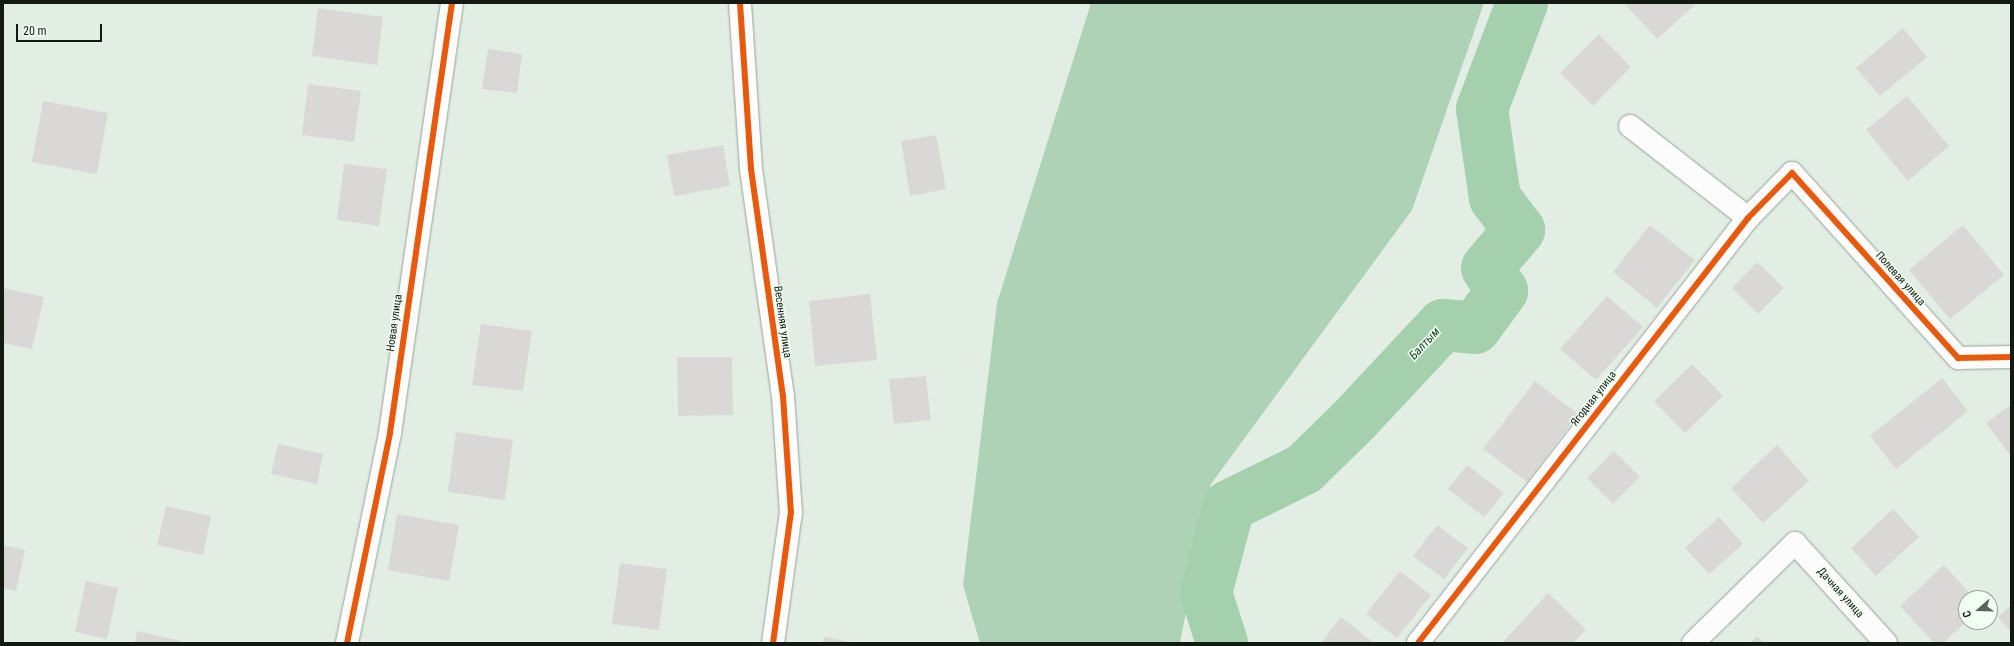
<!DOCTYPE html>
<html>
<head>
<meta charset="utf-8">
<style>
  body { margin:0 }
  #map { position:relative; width:2014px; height:646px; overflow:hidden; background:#e2eee4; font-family:"Roboto Condensed",sans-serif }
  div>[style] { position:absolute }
  .forest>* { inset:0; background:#add2b5 }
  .river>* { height:52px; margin:-26px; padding:0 26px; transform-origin:26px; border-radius:26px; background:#a4d0ad }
  .building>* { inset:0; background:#d9d8d6 }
  .roads { filter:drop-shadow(0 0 1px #98a29a) drop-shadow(0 0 1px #98a29a) }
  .minor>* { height:22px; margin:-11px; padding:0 11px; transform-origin:11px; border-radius:11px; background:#fbfcfb }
  .cycleway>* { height:6px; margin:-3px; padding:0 3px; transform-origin:3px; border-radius:3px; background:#e8590c }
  span { translate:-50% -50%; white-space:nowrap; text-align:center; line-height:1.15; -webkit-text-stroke:3px #f0fff2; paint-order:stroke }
  .street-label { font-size:11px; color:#121a13 }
  .water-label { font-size:12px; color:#0d391b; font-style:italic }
  .frame { position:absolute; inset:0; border:4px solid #121a13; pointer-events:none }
  .north { position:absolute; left:1958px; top:590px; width:40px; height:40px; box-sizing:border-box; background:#f0fff2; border:1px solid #97a399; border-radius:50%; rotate:250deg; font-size:11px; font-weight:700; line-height:16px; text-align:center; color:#121a13 }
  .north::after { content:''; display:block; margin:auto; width:14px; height:18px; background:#5b645c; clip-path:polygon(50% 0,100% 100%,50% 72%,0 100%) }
  .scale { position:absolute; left:16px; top:24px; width:86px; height:18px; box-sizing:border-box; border:2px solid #121a13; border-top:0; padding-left:5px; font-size:12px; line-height:14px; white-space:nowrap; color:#121a13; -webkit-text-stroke:3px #f0fff2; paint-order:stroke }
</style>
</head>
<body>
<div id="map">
  <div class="forest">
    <div style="clip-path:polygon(1091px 3px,1484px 3px,1412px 210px,1211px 484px,1180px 643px,980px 643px,963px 585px,997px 303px)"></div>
  </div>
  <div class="river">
    <div style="left:1222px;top:643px;width:52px;rotate:-107.7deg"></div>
    <div style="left:1206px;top:593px;width:90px;rotate:-75.2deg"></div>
    <div style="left:1229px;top:506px;width:84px;rotate:-26.3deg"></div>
    <div style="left:1304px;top:469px;width:71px;rotate:-44.4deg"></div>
    <div style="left:1355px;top:419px;width:129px;rotate:-46.9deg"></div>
    <div style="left:1443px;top:325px;width:32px;rotate:5deg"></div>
    <div style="left:1475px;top:328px;width:46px;rotate:-53.9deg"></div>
    <div style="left:1502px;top:291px;width:27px;rotate:-123deg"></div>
    <div style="left:1487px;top:268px;width:50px;rotate:-49.9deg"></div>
    <div style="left:1519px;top:230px;width:40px;rotate:-127deg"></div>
    <div style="left:1495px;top:198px;width:90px;rotate:-98.3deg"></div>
    <div style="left:1482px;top:109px;width:113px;rotate:-69.3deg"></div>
  </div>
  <div class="building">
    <div style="clip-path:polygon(1624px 3px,1697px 3px,1657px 39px)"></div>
    <div style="clip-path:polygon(318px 8px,383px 17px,377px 65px,312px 56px)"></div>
    <div style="clip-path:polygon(1903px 28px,1927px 57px,1880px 96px,1856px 68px)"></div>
    <div style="clip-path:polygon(1599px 34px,1631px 67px,1593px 106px,1560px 73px)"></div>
    <div style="clip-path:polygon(488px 49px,522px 54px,517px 93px,482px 89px)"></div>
    <div style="clip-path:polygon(308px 84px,361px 91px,354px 142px,302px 135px)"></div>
    <div style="clip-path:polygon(1907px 96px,1949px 146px,1908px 181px,1866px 130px)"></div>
    <div style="clip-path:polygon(43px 101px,108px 113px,97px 174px,32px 162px)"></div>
    <div style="clip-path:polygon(936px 135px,946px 189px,910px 196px,901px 141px)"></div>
    <div style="clip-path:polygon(723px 145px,730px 186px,674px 196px,667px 155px)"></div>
    <div style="clip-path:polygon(344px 164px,387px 169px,379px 226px,337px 220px)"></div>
    <div style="clip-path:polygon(1650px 225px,1695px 260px,1657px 308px,1613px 272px)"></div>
    <div style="clip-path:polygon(1963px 225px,2004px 275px,1950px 319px,1909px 270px)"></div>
    <div style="clip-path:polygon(1757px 262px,1784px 288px,1758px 314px,1732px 288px)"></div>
    <div style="clip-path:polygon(3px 288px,44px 297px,32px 349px,3px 343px)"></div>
    <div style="clip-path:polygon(870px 294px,877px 360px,815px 366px,809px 301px)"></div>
    <div style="clip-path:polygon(1607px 296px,1643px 327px,1596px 380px,1560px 349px)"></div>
    <div style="clip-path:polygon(481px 324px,532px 331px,523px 391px,472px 385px)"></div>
    <div style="clip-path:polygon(677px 357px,732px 357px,733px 415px,678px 416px)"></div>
    <div style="clip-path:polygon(1692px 364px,1723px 396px,1685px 433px,1654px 401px)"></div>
    <div style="clip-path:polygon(926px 376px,931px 420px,894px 424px,889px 379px)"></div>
    <div style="clip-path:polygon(1942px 378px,1968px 411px,1896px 469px,1870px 436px)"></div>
    <div style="clip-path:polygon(1535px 381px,1578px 414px,1527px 482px,1483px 449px)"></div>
    <div style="clip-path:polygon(2011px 405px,2011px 454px,2010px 455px,1986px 423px)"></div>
    <div style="clip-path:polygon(456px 432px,513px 440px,505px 500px,448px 492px)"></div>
    <div style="clip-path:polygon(278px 444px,323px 454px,317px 484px,271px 474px)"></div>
    <div style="clip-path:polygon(1777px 445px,1809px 481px,1763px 523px,1731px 488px)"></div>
    <div style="clip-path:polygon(1614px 451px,1640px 477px,1613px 504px,1587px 478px)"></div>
    <div style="clip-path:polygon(1467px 465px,1504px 493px,1484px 517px,1448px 489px)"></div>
    <div style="clip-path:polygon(166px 506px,211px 516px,203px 555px,157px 545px)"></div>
    <div style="clip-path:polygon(1893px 509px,1919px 537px,1876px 576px,1851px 548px)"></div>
    <div style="clip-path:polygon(397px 514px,459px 525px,449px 581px,388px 570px)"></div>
    <div style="clip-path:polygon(1719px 517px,1743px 544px,1709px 574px,1685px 548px)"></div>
    <div style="clip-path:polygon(1437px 525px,1468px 548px,1444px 579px,1413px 556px)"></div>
    <div style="clip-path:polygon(3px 545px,25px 550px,16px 591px,3px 588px)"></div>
    <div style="clip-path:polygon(620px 563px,667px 569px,659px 630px,612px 624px)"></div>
    <div style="clip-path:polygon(1944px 565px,1974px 598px,1966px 598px,1966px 622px,1943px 643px,1934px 643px,1900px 606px)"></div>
    <div style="clip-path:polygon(1400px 571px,1431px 595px,1397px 638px,1366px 614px)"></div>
    <div style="clip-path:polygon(86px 581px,118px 588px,107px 639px,75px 632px)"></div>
    <div style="clip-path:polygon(1548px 593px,1586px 629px,1573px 643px,1504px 643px,1503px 642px)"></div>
    <div style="clip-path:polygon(2011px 605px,2011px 632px,1998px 617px)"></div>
    <div style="clip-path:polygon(1341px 617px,1374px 643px,1321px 643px)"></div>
    <div style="clip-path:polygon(137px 631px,181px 641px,181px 643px,135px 643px)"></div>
    <div style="clip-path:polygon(1757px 636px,1764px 643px,1750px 643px)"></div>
    <div style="clip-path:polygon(824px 637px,851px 642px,851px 643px,823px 643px)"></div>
  </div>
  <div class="roads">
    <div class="minor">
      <div style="left:740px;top:3px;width:166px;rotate:86.2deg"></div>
      <div style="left:751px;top:169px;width:229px;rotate:82deg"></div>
      <div style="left:783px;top:396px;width:116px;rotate:86.1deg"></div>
      <div style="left:791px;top:512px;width:132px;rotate:97.8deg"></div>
      <div style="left:1630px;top:126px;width:150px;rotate:37.9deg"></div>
      <div style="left:347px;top:643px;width:214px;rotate:-78.4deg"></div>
      <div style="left:390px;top:433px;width:434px;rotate:-81.8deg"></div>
      <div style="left:1418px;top:643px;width:538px;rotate:-52.17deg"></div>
      <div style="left:1748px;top:218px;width:63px;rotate:-45.6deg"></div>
      <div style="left:1792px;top:173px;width:249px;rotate:48.1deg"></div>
      <div style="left:1958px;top:358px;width:53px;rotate:-1.1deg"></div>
      <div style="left:1693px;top:643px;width:143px;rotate:-44.4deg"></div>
      <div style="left:1795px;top:543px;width:135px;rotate:47.7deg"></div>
    </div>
  </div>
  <div class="cycleway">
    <div style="left:740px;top:3px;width:166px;rotate:86.2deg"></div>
    <div style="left:751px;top:169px;width:229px;rotate:82deg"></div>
    <div style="left:783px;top:396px;width:116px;rotate:86.1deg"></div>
    <div style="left:791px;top:512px;width:132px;rotate:97.8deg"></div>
    <div style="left:347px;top:643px;width:214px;rotate:-78.4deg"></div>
    <div style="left:390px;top:433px;width:434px;rotate:-81.8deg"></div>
    <div style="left:1418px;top:643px;width:538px;rotate:-52.17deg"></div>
    <div style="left:1748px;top:218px;width:63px;rotate:-45.6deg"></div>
    <div style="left:1792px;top:173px;width:249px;rotate:48.1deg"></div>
    <div style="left:1958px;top:358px;width:53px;rotate:-1.1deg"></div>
  </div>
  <div class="street-label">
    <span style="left:1900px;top:279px;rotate:48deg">Полевая улица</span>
    <span style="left:782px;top:322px;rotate:82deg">Весенняя улица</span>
    <span style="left:395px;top:323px;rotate:-82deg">Новая улица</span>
    <span style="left:1594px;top:399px;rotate:-52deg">Ягодная улица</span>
    <span style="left:1840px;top:593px;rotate:48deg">Дачная улица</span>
  </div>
  <div class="water-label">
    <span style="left:1425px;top:344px;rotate:-47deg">Балтым</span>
  </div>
  <div class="frame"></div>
  <div class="north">С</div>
  <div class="scale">20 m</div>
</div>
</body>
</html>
